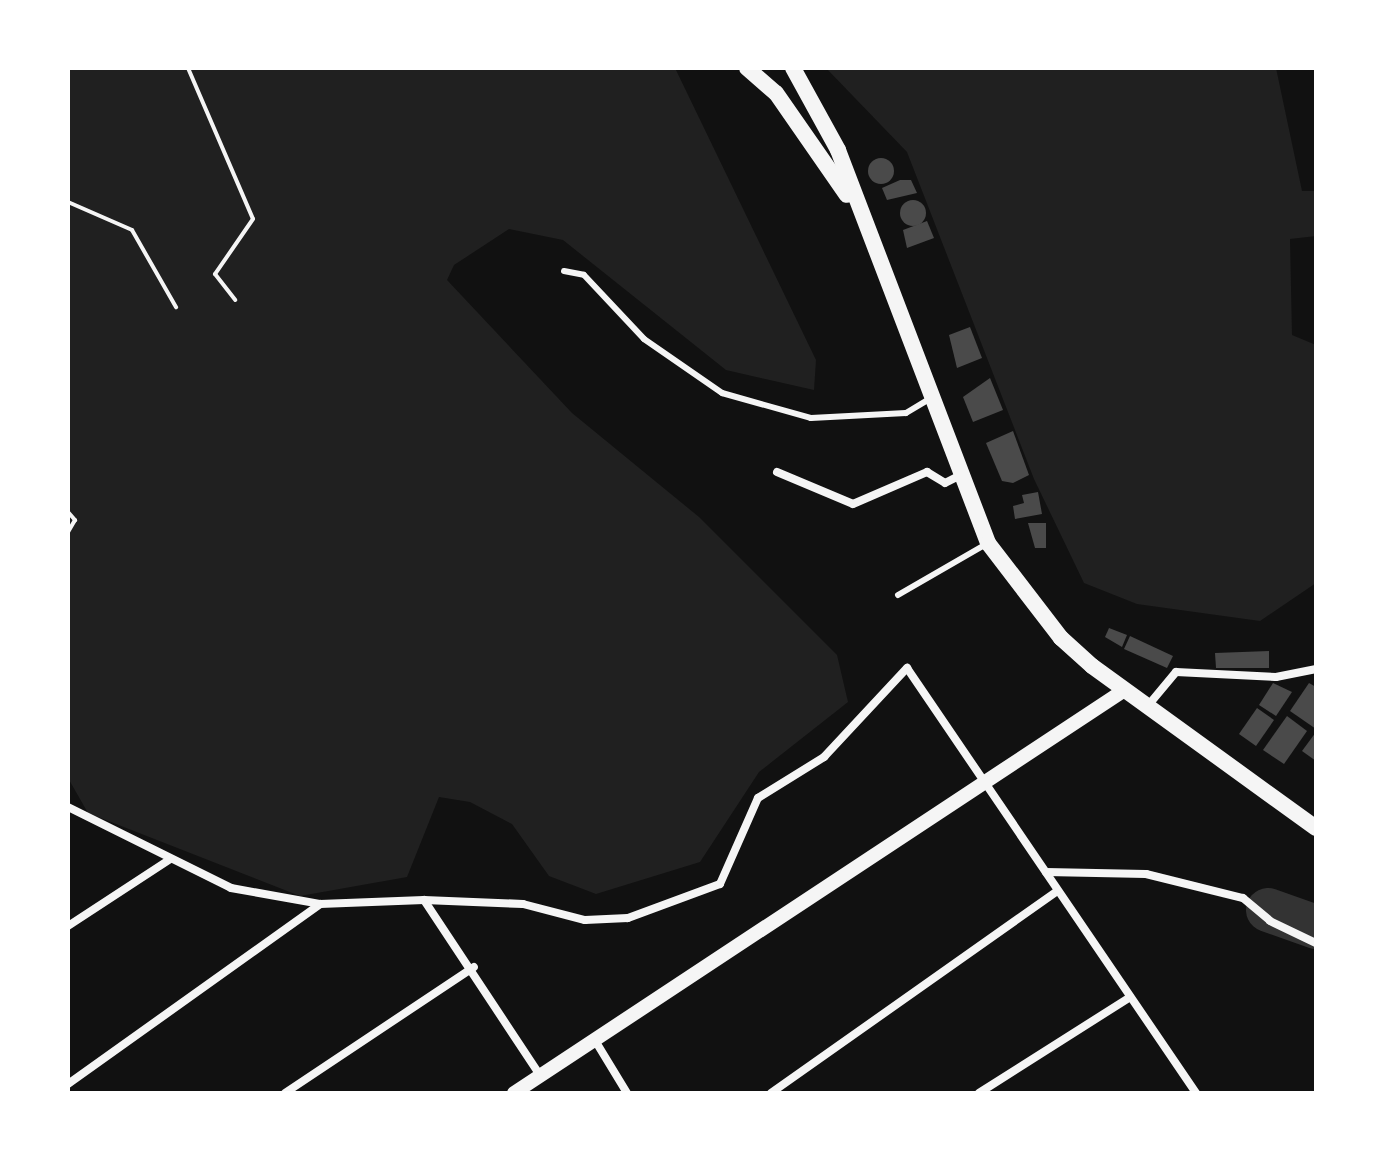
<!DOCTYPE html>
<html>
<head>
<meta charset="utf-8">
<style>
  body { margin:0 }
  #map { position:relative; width:1384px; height:1161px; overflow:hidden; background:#111; font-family:"Nunito Sans",sans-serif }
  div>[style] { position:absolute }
  .green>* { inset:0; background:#202020 }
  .river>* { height:44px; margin:-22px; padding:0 22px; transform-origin:22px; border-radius:22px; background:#333 }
  .building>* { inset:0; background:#4a4a4a }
  .round { border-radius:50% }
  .path>* { height:4px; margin:-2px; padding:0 2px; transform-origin:2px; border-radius:2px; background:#f5f5f5 }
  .service>* { height:6px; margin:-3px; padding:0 3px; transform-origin:3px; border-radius:3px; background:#f5f5f5 }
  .minor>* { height:8px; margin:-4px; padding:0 4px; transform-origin:4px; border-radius:4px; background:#f5f5f5 }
  .tertiary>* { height:14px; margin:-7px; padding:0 7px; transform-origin:7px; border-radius:7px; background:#f5f5f5 }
  .secondary>* { height:16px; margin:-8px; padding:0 8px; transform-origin:8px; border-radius:8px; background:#f5f5f5 }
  span { translate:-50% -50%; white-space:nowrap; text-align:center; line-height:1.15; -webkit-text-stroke:8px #fff; paint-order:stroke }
  .frame { position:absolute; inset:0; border:70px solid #fff; pointer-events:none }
</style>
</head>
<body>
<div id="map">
  <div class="green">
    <div style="clip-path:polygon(68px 68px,675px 68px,816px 360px,814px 390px,726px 370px,563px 240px,509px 229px,454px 265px,447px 280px,572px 413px,699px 517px,837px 655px,848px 702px,759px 772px,700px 862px,596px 894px,549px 876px,512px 824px,470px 802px,439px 797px,407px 877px,300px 896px,88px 813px,68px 778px)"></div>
    <div style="clip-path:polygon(826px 68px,1276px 68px,1302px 191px,1316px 191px,1316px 236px,1290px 239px,1292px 335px,1316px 345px,1316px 583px,1260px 621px,1137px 604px,1084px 583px,1034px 479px,907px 152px)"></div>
  </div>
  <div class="river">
    <div style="left:1268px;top:910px;width:51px;rotate:19.5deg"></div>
  </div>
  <div class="building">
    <div class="round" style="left:868px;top:158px;width:26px;height:26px"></div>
    <div style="clip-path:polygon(900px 180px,911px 180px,917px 193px,887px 200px,882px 188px)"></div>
    <div class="round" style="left:900px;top:200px;width:26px;height:26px"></div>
    <div style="clip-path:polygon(927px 221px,934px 238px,907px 248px,903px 230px)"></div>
    <div style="clip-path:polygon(970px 327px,982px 358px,957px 368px,949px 335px)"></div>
    <div style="clip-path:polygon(990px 378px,1003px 410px,973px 422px,963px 397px)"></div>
    <div style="clip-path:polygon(1013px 431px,1029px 475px,1013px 483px,1002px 481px,986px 443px)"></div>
    <div style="clip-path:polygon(1038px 492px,1042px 514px,1015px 519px,1013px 506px,1024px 503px,1022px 495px)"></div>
    <div style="clip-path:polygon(1028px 523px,1046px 523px,1046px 548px,1035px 548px)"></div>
    <div style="clip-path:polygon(1109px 628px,1127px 635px,1122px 647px,1105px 637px)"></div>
    <div style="clip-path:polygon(1130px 636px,1173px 656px,1167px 668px,1124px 649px)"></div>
    <div style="clip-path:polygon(1269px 651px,1269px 668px,1216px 668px,1215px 653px)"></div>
    <div style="clip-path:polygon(1273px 683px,1292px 692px,1276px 716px,1259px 705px)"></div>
    <div style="clip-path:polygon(1309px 683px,1316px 687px,1316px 729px,1290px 711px)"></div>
    <div style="clip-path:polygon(1257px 708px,1274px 720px,1256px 746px,1239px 734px)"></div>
    <div style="clip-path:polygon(1287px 716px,1307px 731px,1284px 764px,1263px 750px)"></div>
    <div style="clip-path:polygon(1316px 732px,1316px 761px,1302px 751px)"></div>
  </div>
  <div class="path">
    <div style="left:188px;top:68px;width:164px;rotate:66.7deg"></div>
    <div style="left:253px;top:219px;width:67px;rotate:124.6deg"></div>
    <div style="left:215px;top:274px;width:33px;rotate:52deg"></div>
    <div style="left:68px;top:202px;width:70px;rotate:23.6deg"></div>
    <div style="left:132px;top:230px;width:89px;rotate:60.3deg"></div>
    <div style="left:68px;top:512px;width:11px;rotate:49deg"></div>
    <div style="left:75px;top:520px;width:14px;rotate:120deg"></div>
  </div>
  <div class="service">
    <div style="left:564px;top:271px;width:20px;rotate:11deg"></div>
    <div style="left:584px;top:275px;width:88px;rotate:46.8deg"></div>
    <div style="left:644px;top:339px;width:95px;rotate:34.7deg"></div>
    <div style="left:722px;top:393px;width:92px;rotate:15.7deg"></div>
    <div style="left:811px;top:418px;width:95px;rotate:-3deg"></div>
    <div style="left:906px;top:413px;width:27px;rotate:-31deg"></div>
    <div style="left:898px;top:595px;width:104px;rotate:-30deg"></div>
  </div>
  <div class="minor">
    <div style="left:777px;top:472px;width:82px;rotate:22.8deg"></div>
    <div style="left:853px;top:504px;width:81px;rotate:-23.4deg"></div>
    <div style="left:927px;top:472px;width:21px;rotate:31deg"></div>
    <div style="left:945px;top:483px;width:18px;rotate:-27deg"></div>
    <div style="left:1146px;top:708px;width:47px;rotate:-50.2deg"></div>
    <div style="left:1176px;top:672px;width:100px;rotate:2.9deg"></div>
    <div style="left:1276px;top:677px;width:41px;rotate:-11.3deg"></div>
    <div style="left:68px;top:807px;width:182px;rotate:26.4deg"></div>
    <div style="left:231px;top:888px;width:90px;rotate:10.2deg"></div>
    <div style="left:320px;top:904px;width:104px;rotate:-2.2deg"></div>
    <div style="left:424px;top:900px;width:210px;rotate:56.5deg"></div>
    <div style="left:1046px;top:872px;width:100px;rotate:1.1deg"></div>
    <div style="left:1146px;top:874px;width:100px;rotate:13.9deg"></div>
    <div style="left:1243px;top:898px;width:35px;rotate:40deg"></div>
    <div style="left:1270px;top:921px;width:51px;rotate:25.6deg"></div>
    <div style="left:424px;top:900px;width:99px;rotate:2.3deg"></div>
    <div style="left:523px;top:904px;width:64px;rotate:14.5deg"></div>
    <div style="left:585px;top:920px;width:43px;rotate:-2.7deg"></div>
    <div style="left:628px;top:918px;width:98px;rotate:-20.3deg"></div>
    <div style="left:720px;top:884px;width:94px;rotate:-66.2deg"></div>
    <div style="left:758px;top:798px;width:78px;rotate:-31.8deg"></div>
    <div style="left:824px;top:757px;width:122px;rotate:-47deg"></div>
    <div style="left:907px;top:668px;width:514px;rotate:55.78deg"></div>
    <div style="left:68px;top:926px;width:121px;rotate:-33.2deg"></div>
    <div style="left:596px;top:1042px;width:60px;rotate:58.7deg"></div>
    <div style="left:68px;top:1084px;width:310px;rotate:-35.5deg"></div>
    <div style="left:285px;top:1093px;width:227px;rotate:-33.7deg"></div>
    <div style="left:771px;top:1093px;width:350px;rotate:-35.2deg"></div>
    <div style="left:979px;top:1093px;width:179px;rotate:-32.4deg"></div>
  </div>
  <div class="tertiary">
    <div style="left:514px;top:1093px;width:730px;rotate:-33.43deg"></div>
  </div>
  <div class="secondary">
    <div style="left:747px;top:68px;width:38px;rotate:41deg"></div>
    <div style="left:776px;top:93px;width:124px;rotate:55.2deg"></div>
    <div style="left:793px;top:68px;width:94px;rotate:61.2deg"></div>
    <div style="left:838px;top:150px;width:421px;rotate:69.1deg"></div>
    <div style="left:988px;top:543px;width:120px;rotate:52.5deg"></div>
    <div style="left:1061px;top:638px;width:42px;rotate:42.1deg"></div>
    <div style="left:1092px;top:666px;width:276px;rotate:35.9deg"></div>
  </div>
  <div class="frame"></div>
</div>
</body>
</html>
